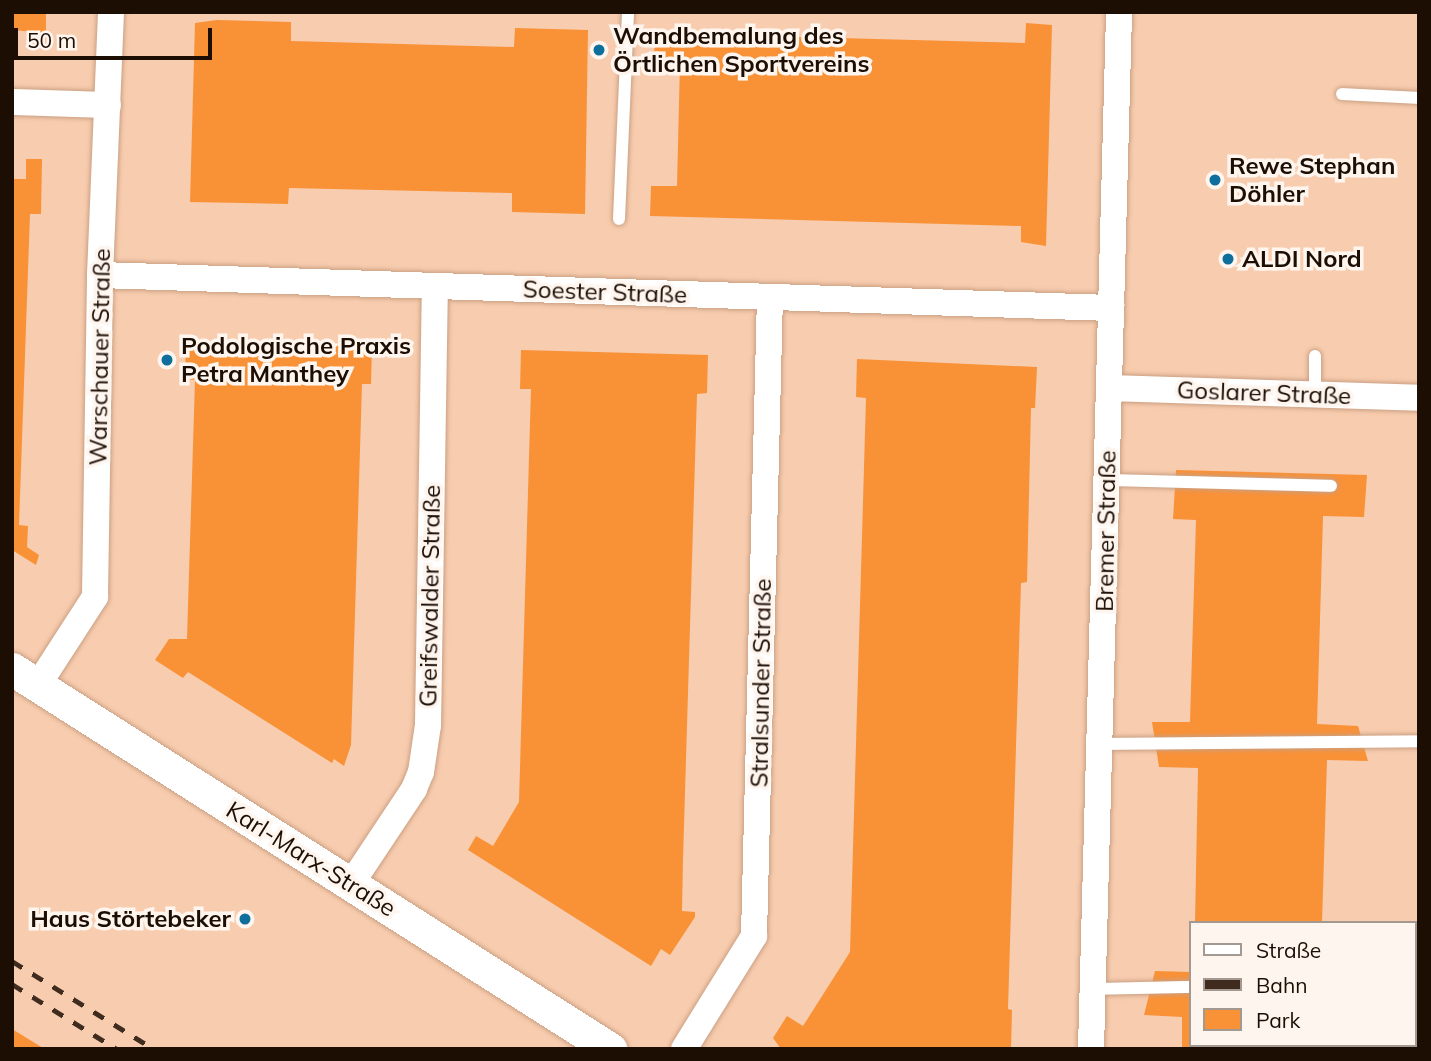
<!DOCTYPE html>
<html>
<head>
<meta charset="utf-8">
<style>
  body { margin:0 }
  #map { position:relative; width:1431px; height:1061px; overflow:hidden; background:#f8ccae; font-family:Mulish,sans-serif }
  div>[style] { position:absolute }
  .green>* { inset:0; background:#f99137 }
  .roads { filter:drop-shadow(0 0 2px #caa083) drop-shadow(0 0 2px #caa083) }
  .service>* { height:12px; margin:-6px; padding:0 6px; transform-origin:6px; border-radius:6px; background:#fff }
  .minor>* { height:26px; margin:-13px; padding:0 13px; transform-origin:13px; border-radius:13px; background:#fff }
  .tertiary>* { height:33px; margin:-16.5px; padding:0 16.5px; transform-origin:16.5px; border-radius:16.5px; background:#fff }
  .rail>* { height:5px; margin-top:-2.5px; transform-origin:0; background:repeating-linear-gradient(90deg,#3f2c1e 0 12px,transparent 0 24px) }
  .dots>* { width:19px; height:19px; translate:-50% -50%; box-sizing:border-box; border:4px solid #fef5ef; border-radius:50% }
  span { translate:-50% -50%; white-space:nowrap; text-align:center; line-height:1.15; -webkit-text-stroke:7px #fef5ef; paint-order:stroke }
  .poi-label { font-size:24px; color:#1d0e04; font-weight:700 }
  .left { translate:0 -50%; text-align:left }
  .right { translate:-100% -50%; text-align:right }
  .street-label { font-size:24px; color:#1d0e04 }
  .frame { position:absolute; inset:0; border:14px solid #1d0e04; pointer-events:none }
  .legend { position:absolute; left:1189px; top:921px; width:228px; height:126px; box-sizing:border-box; background:#fef5ef; border:2px solid #a49991; margin:0; padding:9px 12px; list-style:none; font-size:21px; color:#1d0e04 }
  .legend li { display:flex; align-items:center; gap:14px; height:35px }
  .legend b { width:35px; border:2px solid #a49991 }
  .scale { position:absolute; left:14px; top:28px; width:198px; height:32px; box-sizing:border-box; border:4px solid #1d0e04; border-top:0; padding-left:9px; font-size:21px; line-height:24px; white-space:nowrap; color:#1d0e04; -webkit-text-stroke:5px #fef5ef; paint-order:stroke }
</style>
</head>
<body>
<div id="map">
  <div class="green">
    <div style="clip-path:polygon(12px 12px,46px 12px,46px 33px,12px 30px)"></div>
    <div style="clip-path:polygon(217px 20px,291px 22px,291px 41px,365px 43px,514px 47px,515px 28px,588px 30px,585px 214px,512px 212px,512px 193px,289px 188px,288px 204px,190px 202px,195px 23px)"></div>
    <div style="clip-path:polygon(1026px 23px,1052px 25px,1046px 246px,1021px 242px,1021px 226px,650px 216px,651px 186px,677px 186px,680px 62px,654px 61px,655px 33px,1025px 43px)"></div>
    <div style="clip-path:polygon(26px 159px,42px 159px,41px 214px,30px 214px,19px 525px,28px 526px,27px 547px,39px 555px,36px 565px,12px 550px,12px 179px,26px 179px)"></div>
    <div style="clip-path:polygon(186px 340px,372px 346px,371px 384px,362px 384px,351px 745px,344px 766px,334px 759px,332px 763px,188px 672px,183px 678px,155px 660px,169px 639px,187px 639px,195px 380px,185px 379px)"></div>
    <div style="clip-path:polygon(521px 350px,708px 355px,707px 393px,697px 394px,683px 859px,682px 911px,695px 912px,695px 917px,670px 955px,661px 949px,651px 966px,468px 850px,476px 836px,493px 846px,519px 802px,531px 389px,520px 389px)"></div>
    <div style="clip-path:polygon(857px 359px,1037px 367px,1035px 408px,1031px 408px,1027px 582px,1021px 583px,1008px 1009px,1012px 1010px,1011px 1049px,781px 1049px,773px 1038px,787px 1016px,803px 1026px,850px 952px,866px 398px,856px 397px)"></div>
    <div style="clip-path:polygon(1176px 470px,1367px 475px,1364px 517px,1323px 516px,1317px 724px,1358px 726px,1368px 761px,1327px 760px,1322px 923px,1195px 923px,1198px 768px,1159px 767px,1152px 722px,1190px 722px,1196px 520px,1173px 519px)"></div>
    <div style="clip-path:polygon(1155px 971px,1191px 972px,1191px 1045px,1330px 1045px,1330px 1049px,1182px 1049px,1182px 1017px,1144px 1015px)"></div>
    <div style="clip-path:polygon(12px 1029px,43px 1048px,42px 1049px,12px 1049px)"></div>
  </div>
  <div class="roads">
    <div class="service">
      <div style="left:1342px;top:94px;width:77px;rotate:3deg"></div>
      <div style="left:619px;top:219px;width:207px;rotate:-87.5deg"></div>
      <div style="left:1315px;top:394px;width:38px;rotate:-90deg"></div>
      <div style="left:1107px;top:480px;width:224px;rotate:1.5deg"></div>
      <div style="left:1100px;top:744px;width:319px;rotate:-0.5deg"></div>
      <div style="left:1092px;top:989px;width:99px;rotate:-1.2deg"></div>
    </div>
    <div class="minor">
      <div style="left:12px;top:102px;width:96px;rotate:1.8deg"></div>
      <div style="left:100px;top:275px;width:1012px;rotate:1.87deg"></div>
      <div style="left:1109px;top:388px;width:310px;rotate:1.8deg"></div>
      <div style="left:38px;top:685px;width:105px;rotate:-57.1deg"></div>
      <div style="left:95px;top:597px;width:322px;rotate:-89.1deg"></div>
      <div style="left:100px;top:275px;width:263px;rotate:-87.6deg"></div>
      <div style="left:351px;top:884px;width:114px;rotate:-56.4deg"></div>
      <div style="left:414px;top:789px;width:18px;rotate:-68deg"></div>
      <div style="left:421px;top:772px;width:48px;rotate:-81.5deg"></div>
      <div style="left:428px;top:725px;width:439px;rotate:-89.1deg"></div>
      <div style="left:684px;top:1049px;width:133px;rotate:-58.2deg"></div>
      <div style="left:754px;top:936px;width:639px;rotate:-88.57deg"></div>
      <div style="left:1091px;top:1049px;width:1037px;rotate:-88.45deg"></div>
    </div>
    <div class="tertiary">
      <div style="left:12px;top:669px;width:709px;rotate:32.43deg"></div>
    </div>
  </div>
  <div class="rail">
    <div style="left:12px;top:961px;width:167px;rotate:31.8deg"></div>
    <div style="left:12px;top:984px;width:123px;rotate:31.8deg"></div>
  </div>
  <div class="dots">
    <div style="left:599px;top:50px;background:#0e6f9d"></div>
    <div style="left:1215px;top:180px;background:#0e6f9d"></div>
    <div style="left:1228px;top:259px;background:#0e6f9d"></div>
    <div style="left:167px;top:360px;background:#0e6f9d"></div>
    <div style="left:245px;top:919px;background:#0e6f9d"></div>
  </div>
  <div class="poi-label">
    <span class="left" style="left:613px;top:50px">Wandbemalung des<br>Örtlichen Sportvereins</span>
    <span class="left" style="left:1229px;top:180px">Rewe Stephan<br>Döhler</span>
    <span class="left" style="left:1242px;top:259px">ALDI Nord</span>
    <span class="left" style="left:181px;top:360px">Podologische Praxis<br>Petra Manthey</span>
    <span class="right" style="left:231px;top:919px">Haus Störtebeker</span>
  </div>
  <div class="street-label">
    <span style="left:605px;top:292px;rotate:2deg">Soester Straße</span>
    <span style="left:100px;top:357px;rotate:-89deg">Warschauer Straße</span>
    <span style="left:1264px;top:393px;rotate:2deg">Goslarer Straße</span>
    <span style="left:1106px;top:531px;rotate:-89deg">Bremer Straße</span>
    <span style="left:430px;top:596px;rotate:-89deg">Greifswalder Straße</span>
    <span style="left:761px;top:683px;rotate:-89deg">Stralsunder Straße</span>
    <span style="left:311px;top:859px;rotate:32deg">Karl-Marx-Straße</span>
  </div>
  <div class="frame"></div>
  <ul class="legend">
  <li><b style="height:9px;background:#fff"></b>Straße</li>
  <li><b style="height:9px;background:#3f2c1e"></b>Bahn</li>
  <li><b style="height:19px;background:#f99137"></b>Park</li>
  </ul>
  <div class="scale">50 m</div>
</div>
</body>
</html>
